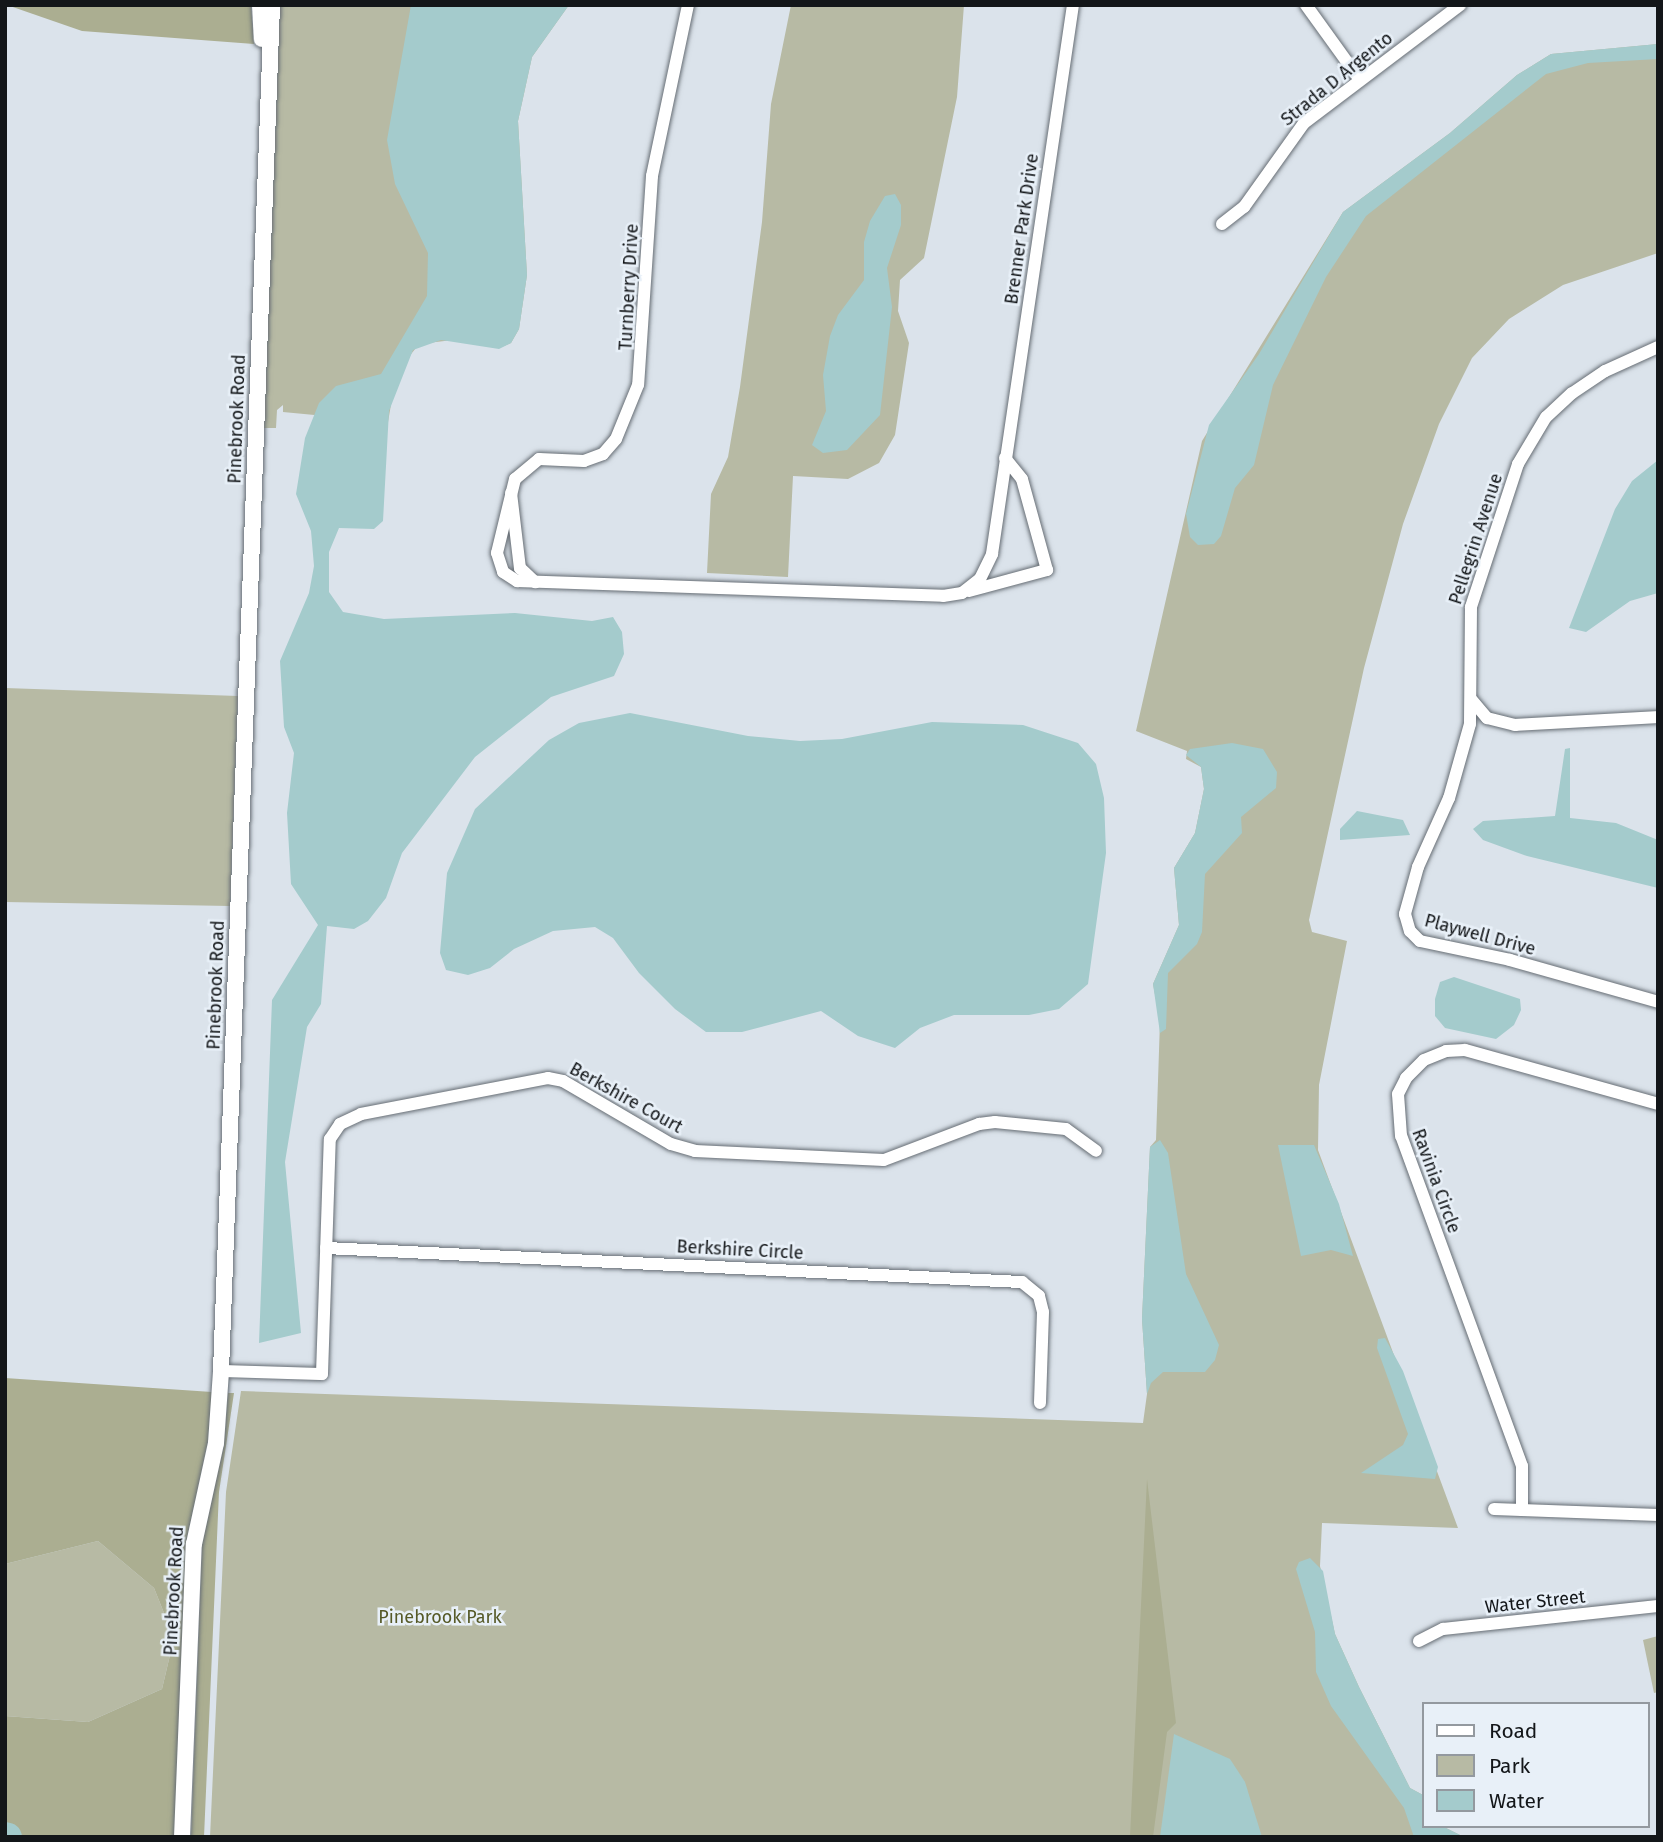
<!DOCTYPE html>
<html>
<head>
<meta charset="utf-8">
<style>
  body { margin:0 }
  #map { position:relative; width:1663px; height:1842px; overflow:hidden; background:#dbe3eb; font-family:"Fira Sans",sans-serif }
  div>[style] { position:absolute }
  .green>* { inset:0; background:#b7baa4 }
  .forest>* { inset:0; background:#abae91 }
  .water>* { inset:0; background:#a4cbcc }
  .river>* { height:28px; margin:-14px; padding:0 14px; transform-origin:14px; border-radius:14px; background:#a4cbcc }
  .roads { filter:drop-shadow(0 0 2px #666d74) drop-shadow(0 0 2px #666d74) }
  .minor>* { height:12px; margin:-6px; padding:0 6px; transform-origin:6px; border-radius:6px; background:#fff }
  .tertiary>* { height:16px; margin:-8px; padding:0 8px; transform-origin:8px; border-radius:8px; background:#fff }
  span { translate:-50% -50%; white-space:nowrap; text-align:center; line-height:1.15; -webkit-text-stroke:5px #e8f0f8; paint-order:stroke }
  .street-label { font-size:18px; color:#131619 }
  .park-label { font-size:18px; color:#565a28 }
  .frame { position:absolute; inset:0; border:7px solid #131619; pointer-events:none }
  .legend { position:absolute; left:1422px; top:1702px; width:228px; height:126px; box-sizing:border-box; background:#e8f0f8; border:2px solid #93999f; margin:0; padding:9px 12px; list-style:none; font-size:21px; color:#131619 }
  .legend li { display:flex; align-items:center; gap:14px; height:35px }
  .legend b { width:35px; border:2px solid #93999f }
</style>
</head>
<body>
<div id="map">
  <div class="green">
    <div style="clip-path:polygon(280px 5px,569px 5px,532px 57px,518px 121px,527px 275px,519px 329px,511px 343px,499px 348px,453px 340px,419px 344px,408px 358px,393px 393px,388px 422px,283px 412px,283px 405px,277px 410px,276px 428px,264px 428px)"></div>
    <div style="clip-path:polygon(791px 5px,964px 5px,957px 97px,924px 258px,900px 280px,898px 311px,909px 343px,895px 435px,879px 463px,848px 479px,793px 476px,788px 577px,707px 573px,711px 494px,728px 457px,740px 387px,762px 222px,771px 104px)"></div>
    <div style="clip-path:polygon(1658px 44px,1658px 253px,1563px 285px,1509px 319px,1472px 358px,1439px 424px,1403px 524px,1364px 668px,1309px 920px,1312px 932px,1347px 941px,1319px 1085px,1318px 1150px,1458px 1528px,1322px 1523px,1320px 1566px,1335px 1634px,1359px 1687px,1410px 1788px,1423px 1795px,1423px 1826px,1442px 1826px,1464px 1837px,210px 1837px,226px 1492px,241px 1391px,1143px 1423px,1147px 1394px,1142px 1319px,1150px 1147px,1156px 1140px,1160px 1021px,1153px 984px,1179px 925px,1174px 868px,1195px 833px,1204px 789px,1201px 767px,1186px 759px,1187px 751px,1136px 731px,1202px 441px,1343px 212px,1450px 133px,1517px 75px,1551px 54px)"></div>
    <div style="clip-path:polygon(5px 688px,238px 696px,230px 906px,5px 902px)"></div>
    <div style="clip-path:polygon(98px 1541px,154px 1588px,174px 1638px,162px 1689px,88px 1722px,5px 1716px,5px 1564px)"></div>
    <div style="clip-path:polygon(1658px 1636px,1658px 1692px,1654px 1693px,1643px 1640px)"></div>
  </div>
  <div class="forest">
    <div style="clip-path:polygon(7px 5px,251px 5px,254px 44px,82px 31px)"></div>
    <div style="clip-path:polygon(5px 1378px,212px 1392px,208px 1441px,186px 1543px,175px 1837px,5px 1837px,5px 1716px,88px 1722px,162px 1689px,174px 1638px,154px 1588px,98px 1541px,5px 1564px)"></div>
    <div style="clip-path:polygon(228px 1393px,234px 1393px,219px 1492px,204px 1837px,191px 1837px,202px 1545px,224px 1445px)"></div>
    <div style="clip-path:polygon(1147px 1479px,1176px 1723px,1167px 1732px,1153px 1837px,1130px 1837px)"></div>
  </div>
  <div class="water">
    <div style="clip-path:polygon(411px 5px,569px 5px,532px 57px,518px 121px,527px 275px,519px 329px,511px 343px,499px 349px,441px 340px,413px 350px,389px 411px,383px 521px,374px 529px,339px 528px,329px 552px,329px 592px,343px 612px,384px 619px,515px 613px,592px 621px,613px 617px,622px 632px,624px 654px,614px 676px,551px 697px,475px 757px,402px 853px,386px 898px,368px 921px,354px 929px,327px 926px,321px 1004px,307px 1027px,285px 1162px,301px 1333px,259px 1343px,272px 1000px,318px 925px,291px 884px,287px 813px,294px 753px,284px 727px,280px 661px,309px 593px,314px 566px,311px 531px,296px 494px,305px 438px,319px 403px,336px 386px,381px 374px,427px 296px,428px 253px,395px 184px,387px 140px)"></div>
    <div style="clip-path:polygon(1658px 44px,1658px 59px,1588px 63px,1546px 74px,1366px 216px,1326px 277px,1273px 385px,1254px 465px,1235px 488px,1221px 536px,1214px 544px,1198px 545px,1190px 537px,1186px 514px,1209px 425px,1259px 354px,1343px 212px,1450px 133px,1517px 75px,1551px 54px)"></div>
    <div style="clip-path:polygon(895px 194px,901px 205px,901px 225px,887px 268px,892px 307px,880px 415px,847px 450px,823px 453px,812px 445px,826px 411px,823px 375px,830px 336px,838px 315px,864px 280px,864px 242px,870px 221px,885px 196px)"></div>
    <div style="clip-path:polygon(1658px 460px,1658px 593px,1630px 601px,1586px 632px,1569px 628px,1615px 509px,1632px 481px)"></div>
    <div style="clip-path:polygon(630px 713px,748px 736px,800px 741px,842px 739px,932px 722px,1023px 725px,1078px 743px,1096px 764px,1104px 798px,1106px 853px,1088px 984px,1059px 1009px,1029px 1015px,954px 1015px,920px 1028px,895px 1048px,858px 1036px,821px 1011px,742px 1032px,706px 1032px,675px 1009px,639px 973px,613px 938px,595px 927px,553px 931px,514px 949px,490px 968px,468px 975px,446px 970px,440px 953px,447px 873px,475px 809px,549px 740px,579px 723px)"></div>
    <div style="clip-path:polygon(1232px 743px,1263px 749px,1277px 772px,1276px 788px,1241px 817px,1242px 833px,1205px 874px,1202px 932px,1197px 944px,1168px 973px,1166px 1029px,1160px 1033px,1153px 984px,1179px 925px,1174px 868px,1195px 833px,1204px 789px,1201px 767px,1186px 755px,1190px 749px)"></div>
    <div style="clip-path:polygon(1570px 748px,1570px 818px,1616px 823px,1658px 840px,1658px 888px,1527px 856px,1483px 840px,1473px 829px,1483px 821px,1555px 816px,1565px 749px)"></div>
    <div style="clip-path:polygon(1357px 811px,1403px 820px,1410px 835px,1340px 840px,1340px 829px)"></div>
    <div style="clip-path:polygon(1454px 977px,1520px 999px,1521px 1010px,1514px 1025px,1496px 1039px,1445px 1028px,1435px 1016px,1435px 999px,1440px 982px)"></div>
    <div style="clip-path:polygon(1160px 1140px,1168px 1153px,1186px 1274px,1219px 1345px,1215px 1360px,1205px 1372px,1163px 1372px,1151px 1383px,1147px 1394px,1142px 1319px,1149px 1168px,1150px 1147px)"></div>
    <div style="clip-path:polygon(1278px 1145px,1314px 1145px,1339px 1204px,1353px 1256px,1331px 1250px,1301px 1256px)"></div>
    <div style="clip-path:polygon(1385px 1338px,1403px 1371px,1438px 1467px,1435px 1479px,1361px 1473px,1403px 1445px,1408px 1434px,1377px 1348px,1378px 1339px)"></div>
    <div style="clip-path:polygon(1310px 1558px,1323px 1571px,1335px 1634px,1359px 1687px,1410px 1788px,1423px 1795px,1423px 1826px,1442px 1826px,1464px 1837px,1414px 1837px,1404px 1808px,1331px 1706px,1316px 1672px,1315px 1632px,1296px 1569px,1299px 1562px)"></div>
    <div style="clip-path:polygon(1174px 1734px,1230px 1759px,1245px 1782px,1262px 1837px,1160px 1837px)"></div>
  </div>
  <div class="river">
    <div style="left:5px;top:1836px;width:3px;rotate:18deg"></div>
  </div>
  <div class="roads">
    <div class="minor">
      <div style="left:688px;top:5px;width:175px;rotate:101.9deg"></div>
      <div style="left:652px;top:176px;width:209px;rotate:93.8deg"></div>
      <div style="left:638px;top:385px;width:58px;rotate:112.2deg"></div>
      <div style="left:616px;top:439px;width:20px;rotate:131deg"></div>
      <div style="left:603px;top:454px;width:20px;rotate:160deg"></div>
      <div style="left:584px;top:461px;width:45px;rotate:-177.5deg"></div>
      <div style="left:539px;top:459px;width:31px;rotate:140deg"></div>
      <div style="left:515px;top:479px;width:76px;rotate:103.7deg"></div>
      <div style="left:497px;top:553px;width:20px;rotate:72deg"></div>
      <div style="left:503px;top:572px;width:17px;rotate:33deg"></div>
      <div style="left:517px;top:581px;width:426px;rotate:2deg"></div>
      <div style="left:943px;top:596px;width:19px;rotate:-9deg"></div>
      <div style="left:962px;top:593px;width:23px;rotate:-38deg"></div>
      <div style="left:980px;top:579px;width:28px;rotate:-64deg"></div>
      <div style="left:992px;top:554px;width:555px;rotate:-81.61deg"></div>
      <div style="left:1306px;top:5px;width:92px;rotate:54.2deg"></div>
      <div style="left:1222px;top:224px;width:28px;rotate:-38deg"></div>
      <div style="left:1244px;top:207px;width:103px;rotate:-54.5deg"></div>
      <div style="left:1304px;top:123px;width:196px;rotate:-37.1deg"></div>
      <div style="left:1658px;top:347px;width:58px;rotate:155.6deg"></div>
      <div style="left:1605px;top:371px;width:40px;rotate:146deg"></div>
      <div style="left:1572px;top:393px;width:35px;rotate:137deg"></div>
      <div style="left:1546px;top:417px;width:55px;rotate:120.8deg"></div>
      <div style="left:1518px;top:464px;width:151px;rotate:108.2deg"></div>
      <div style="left:1471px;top:607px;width:117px;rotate:90.5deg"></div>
      <div style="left:1470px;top:724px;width:77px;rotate:105.8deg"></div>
      <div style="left:1449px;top:798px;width:76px;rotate:114.2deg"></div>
      <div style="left:1418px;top:867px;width:49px;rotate:105.5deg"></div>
      <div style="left:1405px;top:914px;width:18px;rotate:74deg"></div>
      <div style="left:1410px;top:931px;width:14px;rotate:45deg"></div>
      <div style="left:1420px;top:941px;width:92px;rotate:11.9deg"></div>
      <div style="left:1510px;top:960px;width:154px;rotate:15.8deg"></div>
      <div style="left:511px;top:493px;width:76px;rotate:83.2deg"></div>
      <div style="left:520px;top:568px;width:21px;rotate:43deg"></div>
      <div style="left:969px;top:591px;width:81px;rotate:-15.1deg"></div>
      <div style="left:1047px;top:570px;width:94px;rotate:-105.4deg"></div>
      <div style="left:1022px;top:479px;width:27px;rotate:-129deg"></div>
      <div style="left:1471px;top:699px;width:25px;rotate:50deg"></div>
      <div style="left:1487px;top:718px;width:29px;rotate:14deg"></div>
      <div style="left:1515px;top:725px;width:143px;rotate:-3.2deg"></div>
      <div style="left:326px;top:1248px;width:697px;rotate:2.8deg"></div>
      <div style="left:1022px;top:1282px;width:22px;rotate:39deg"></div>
      <div style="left:1039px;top:1296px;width:16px;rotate:76deg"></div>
      <div style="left:1043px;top:1312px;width:91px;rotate:91.9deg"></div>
      <div style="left:221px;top:1371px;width:101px;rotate:1.7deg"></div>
      <div style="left:322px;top:1374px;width:235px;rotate:-88.1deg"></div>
      <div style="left:330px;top:1139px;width:18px;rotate:-56deg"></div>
      <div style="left:340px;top:1124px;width:23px;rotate:-25deg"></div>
      <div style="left:361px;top:1114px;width:190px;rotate:-10.9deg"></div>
      <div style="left:548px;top:1078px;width:15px;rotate:11deg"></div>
      <div style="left:563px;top:1081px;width:125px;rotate:30.3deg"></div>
      <div style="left:671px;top:1144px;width:25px;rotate:16deg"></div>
      <div style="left:695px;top:1151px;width:189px;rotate:2.7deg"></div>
      <div style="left:884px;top:1160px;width:102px;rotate:-20.8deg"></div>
      <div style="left:979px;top:1124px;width:16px;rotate:-7deg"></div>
      <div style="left:995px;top:1122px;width:71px;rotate:5.6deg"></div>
      <div style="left:1066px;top:1129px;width:37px;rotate:36deg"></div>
      <div style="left:1494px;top:1509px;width:164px;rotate:2.1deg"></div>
      <div style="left:1522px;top:1510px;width:44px;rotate:-90deg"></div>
      <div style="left:1522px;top:1466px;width:351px;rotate:-110.1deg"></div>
      <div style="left:1401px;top:1136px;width:42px;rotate:-94.1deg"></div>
      <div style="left:1398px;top:1094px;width:18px;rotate:-63deg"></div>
      <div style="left:1406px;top:1078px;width:25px;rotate:-45deg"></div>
      <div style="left:1424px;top:1060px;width:24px;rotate:-22deg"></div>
      <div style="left:1446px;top:1051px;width:19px;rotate:-3deg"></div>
      <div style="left:1465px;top:1050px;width:200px;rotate:15.6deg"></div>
      <div style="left:1419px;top:1641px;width:27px;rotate:-27deg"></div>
      <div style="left:1443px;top:1629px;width:216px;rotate:-6.1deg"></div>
    </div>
    <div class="tertiary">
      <div style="left:260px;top:5px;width:34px;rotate:87deg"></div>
      <div style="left:182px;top:1837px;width:293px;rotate:-87.7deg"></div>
      <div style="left:194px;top:1544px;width:103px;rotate:-77.7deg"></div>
      <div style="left:216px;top:1443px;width:72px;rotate:-86deg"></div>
      <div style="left:221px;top:1371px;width:1367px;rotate:-87.86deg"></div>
    </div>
  </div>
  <div class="street-label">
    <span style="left:1337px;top:79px;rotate:-39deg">Strada D Argento</span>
    <span style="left:1022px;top:229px;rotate:-82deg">Brenner Park Drive</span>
    <span style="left:629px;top:287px;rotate:-87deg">Turnberry Drive</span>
    <span style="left:237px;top:419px;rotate:-88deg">Pinebrook Road</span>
    <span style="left:1476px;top:539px;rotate:-72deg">Pellegrin Avenue</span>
    <span style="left:1480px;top:935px;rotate:15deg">Playwell Drive</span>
    <span style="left:216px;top:985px;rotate:-88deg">Pinebrook Road</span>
    <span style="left:626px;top:1098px;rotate:29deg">Berkshire Court</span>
    <span style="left:1436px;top:1181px;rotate:70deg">Ravinia Circle</span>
    <span style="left:740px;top:1250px;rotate:3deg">Berkshire Circle</span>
    <span style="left:174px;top:1591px;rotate:-87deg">Pinebrook Road</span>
    <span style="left:1535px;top:1602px;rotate:-6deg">Water Street</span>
  </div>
  <div class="park-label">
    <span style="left:440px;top:1617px">Pinebrook Park</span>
  </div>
  <div class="frame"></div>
  <ul class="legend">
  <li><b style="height:9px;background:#fff"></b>Road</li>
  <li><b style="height:19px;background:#b7baa4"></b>Park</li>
  <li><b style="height:19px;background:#a4cbcc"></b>Water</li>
  </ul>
</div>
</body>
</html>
